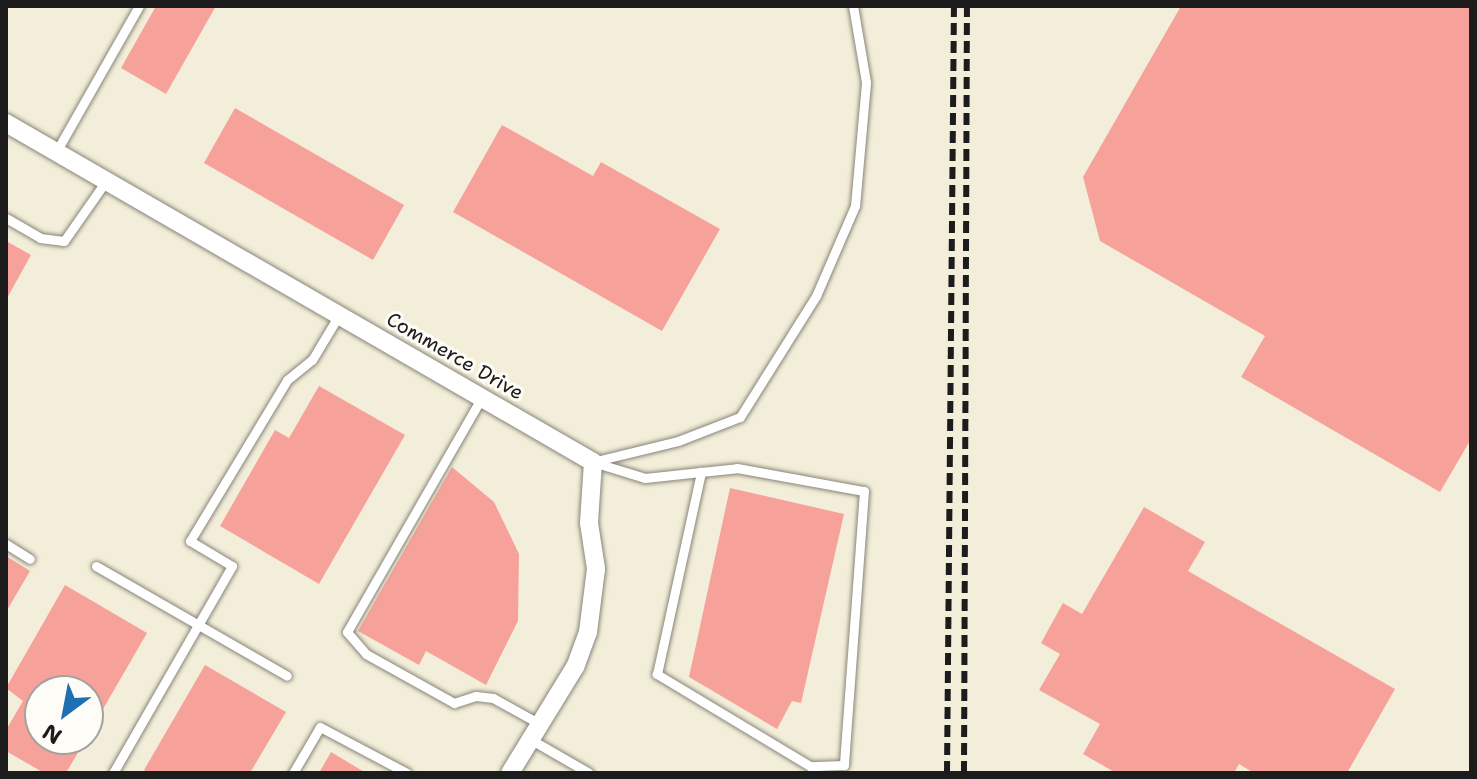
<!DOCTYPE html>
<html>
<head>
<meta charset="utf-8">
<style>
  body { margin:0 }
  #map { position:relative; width:1477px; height:779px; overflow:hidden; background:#f3eed9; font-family:"Shantell Sans",sans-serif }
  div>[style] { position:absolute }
  .building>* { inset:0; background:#f6a29b }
  .roads { filter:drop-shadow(0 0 2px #88857a) drop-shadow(0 0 2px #88857a) }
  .lane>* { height:9px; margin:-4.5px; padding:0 4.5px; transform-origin:4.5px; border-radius:4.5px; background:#fff }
  .street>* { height:18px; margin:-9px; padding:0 9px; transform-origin:9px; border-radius:9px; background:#fff }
  .rail>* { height:6px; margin-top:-3px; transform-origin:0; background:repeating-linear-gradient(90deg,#1c1c1c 0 12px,transparent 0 18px) }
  span { translate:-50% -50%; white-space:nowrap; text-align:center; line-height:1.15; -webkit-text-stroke:6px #fdfcf7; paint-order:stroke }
  .street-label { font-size:20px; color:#1c1c1c }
  .frame { position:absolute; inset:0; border:8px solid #1c1c1c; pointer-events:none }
  .north { position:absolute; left:24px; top:675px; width:80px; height:80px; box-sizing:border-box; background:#fdfcf7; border:2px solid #a3a29f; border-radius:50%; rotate:212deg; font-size:22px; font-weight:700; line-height:32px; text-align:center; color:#1c1c1c }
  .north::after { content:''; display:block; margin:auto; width:28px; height:36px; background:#1f6fb2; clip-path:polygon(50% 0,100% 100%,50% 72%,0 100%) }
</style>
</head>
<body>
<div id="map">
  <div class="building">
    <div style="clip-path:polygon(156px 6px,216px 6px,166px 94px,121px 68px)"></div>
    <div style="clip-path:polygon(1181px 6px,1471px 6px,1471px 439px,1440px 492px,1241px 377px,1265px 336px,1100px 241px,1083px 177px)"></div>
    <div style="clip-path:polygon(235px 108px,404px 205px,373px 260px,204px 163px)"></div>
    <div style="clip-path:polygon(502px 125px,593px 176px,601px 162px,720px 229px,662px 331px,453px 212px)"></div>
    <div style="clip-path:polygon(6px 241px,31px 255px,6px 300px)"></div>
    <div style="clip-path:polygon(319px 386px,405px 435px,319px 584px,220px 526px,275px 430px,289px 438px)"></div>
    <div style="clip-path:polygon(452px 467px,494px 502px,519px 554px,518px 621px,486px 685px,426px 651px,419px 665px,358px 631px)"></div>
    <div style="clip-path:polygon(730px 488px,844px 514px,801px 703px,792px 701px,777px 729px,689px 677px)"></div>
    <div style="clip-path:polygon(1144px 507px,1205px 542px,1188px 571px,1395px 689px,1347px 773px,1254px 773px,1239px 764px,1234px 773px,1116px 773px,1083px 754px,1100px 724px,1039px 690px,1060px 654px,1041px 643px,1063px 603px,1082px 614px)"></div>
    <div style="clip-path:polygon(6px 556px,30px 571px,6px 612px)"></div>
    <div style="clip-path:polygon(65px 585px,147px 633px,88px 735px,88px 691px,40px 691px,40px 739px,86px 739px,66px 773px,44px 773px,6px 751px,6px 730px,23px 701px,6px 688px)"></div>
    <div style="clip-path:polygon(205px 665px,286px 712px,250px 773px,149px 773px,144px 770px)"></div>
    <div style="clip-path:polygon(331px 752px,366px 773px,319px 773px)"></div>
  </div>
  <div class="roads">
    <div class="lane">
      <div style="left:56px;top:152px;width:168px;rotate:-60.4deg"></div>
      <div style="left:6px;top:218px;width:39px;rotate:30deg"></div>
      <div style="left:40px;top:238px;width:24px;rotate:7deg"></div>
      <div style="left:64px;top:241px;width:73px;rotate:-55deg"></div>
      <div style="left:482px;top:397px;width:271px;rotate:119.9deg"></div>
      <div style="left:347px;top:632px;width:29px;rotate:49deg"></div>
      <div style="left:366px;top:654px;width:101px;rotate:29.1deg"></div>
      <div style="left:454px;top:703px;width:23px;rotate:-18deg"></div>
      <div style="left:476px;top:696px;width:17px;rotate:7deg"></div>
      <div style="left:493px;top:698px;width:54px;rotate:29deg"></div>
      <div style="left:596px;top:461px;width:84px;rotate:-13.7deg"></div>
      <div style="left:678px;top:441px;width:66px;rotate:-21.2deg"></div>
      <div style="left:740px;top:417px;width:143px;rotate:-57.9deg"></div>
      <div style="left:816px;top:296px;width:98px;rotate:-66.6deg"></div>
      <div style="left:855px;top:206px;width:124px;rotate:-84.9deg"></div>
      <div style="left:866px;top:82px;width:77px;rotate:-99.7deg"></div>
      <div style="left:593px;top:462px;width:54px;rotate:17.1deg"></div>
      <div style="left:645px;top:478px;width:56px;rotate:-6.1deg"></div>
      <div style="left:701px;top:472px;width:36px;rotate:-6deg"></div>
      <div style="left:737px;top:468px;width:129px;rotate:10.3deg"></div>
      <div style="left:864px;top:491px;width:275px;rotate:94.2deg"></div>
      <div style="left:844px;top:765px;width:34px;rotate:178deg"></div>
      <div style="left:810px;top:766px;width:179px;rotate:-149deg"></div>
      <div style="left:657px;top:674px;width:207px;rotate:-77.7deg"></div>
      <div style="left:6px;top:544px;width:28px;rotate:32deg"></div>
      <div style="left:96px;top:566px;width:220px;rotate:29.9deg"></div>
      <div style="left:530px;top:739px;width:68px;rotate:30deg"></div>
      <div style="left:113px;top:773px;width:239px;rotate:-60.1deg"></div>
      <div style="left:232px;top:566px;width:49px;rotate:-149.2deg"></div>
      <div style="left:190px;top:541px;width:188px;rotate:-58.9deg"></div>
      <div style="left:287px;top:380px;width:32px;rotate:-39deg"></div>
      <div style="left:312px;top:360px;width:52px;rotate:-59deg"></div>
      <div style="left:293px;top:773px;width:53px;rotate:-59.6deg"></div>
      <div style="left:320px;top:727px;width:98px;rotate:27.9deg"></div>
    </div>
    <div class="street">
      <div style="left:6px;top:123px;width:678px;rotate:30.01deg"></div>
      <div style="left:593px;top:462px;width:61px;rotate:93.8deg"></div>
      <div style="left:589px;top:523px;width:47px;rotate:81.3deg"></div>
      <div style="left:596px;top:569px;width:64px;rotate:97.2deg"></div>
      <div style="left:588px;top:632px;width:37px;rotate:110deg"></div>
      <div style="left:575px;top:667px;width:124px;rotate:121.5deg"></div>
    </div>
  </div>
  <div class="rail">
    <div style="left:947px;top:773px;width:767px;rotate:-89.48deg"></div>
    <div style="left:964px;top:773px;width:767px;rotate:-89.78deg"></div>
  </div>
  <div class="street-label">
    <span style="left:455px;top:356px;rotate:30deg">Commerce Drive</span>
  </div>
  <div class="frame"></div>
  <div class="north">N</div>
</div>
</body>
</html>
